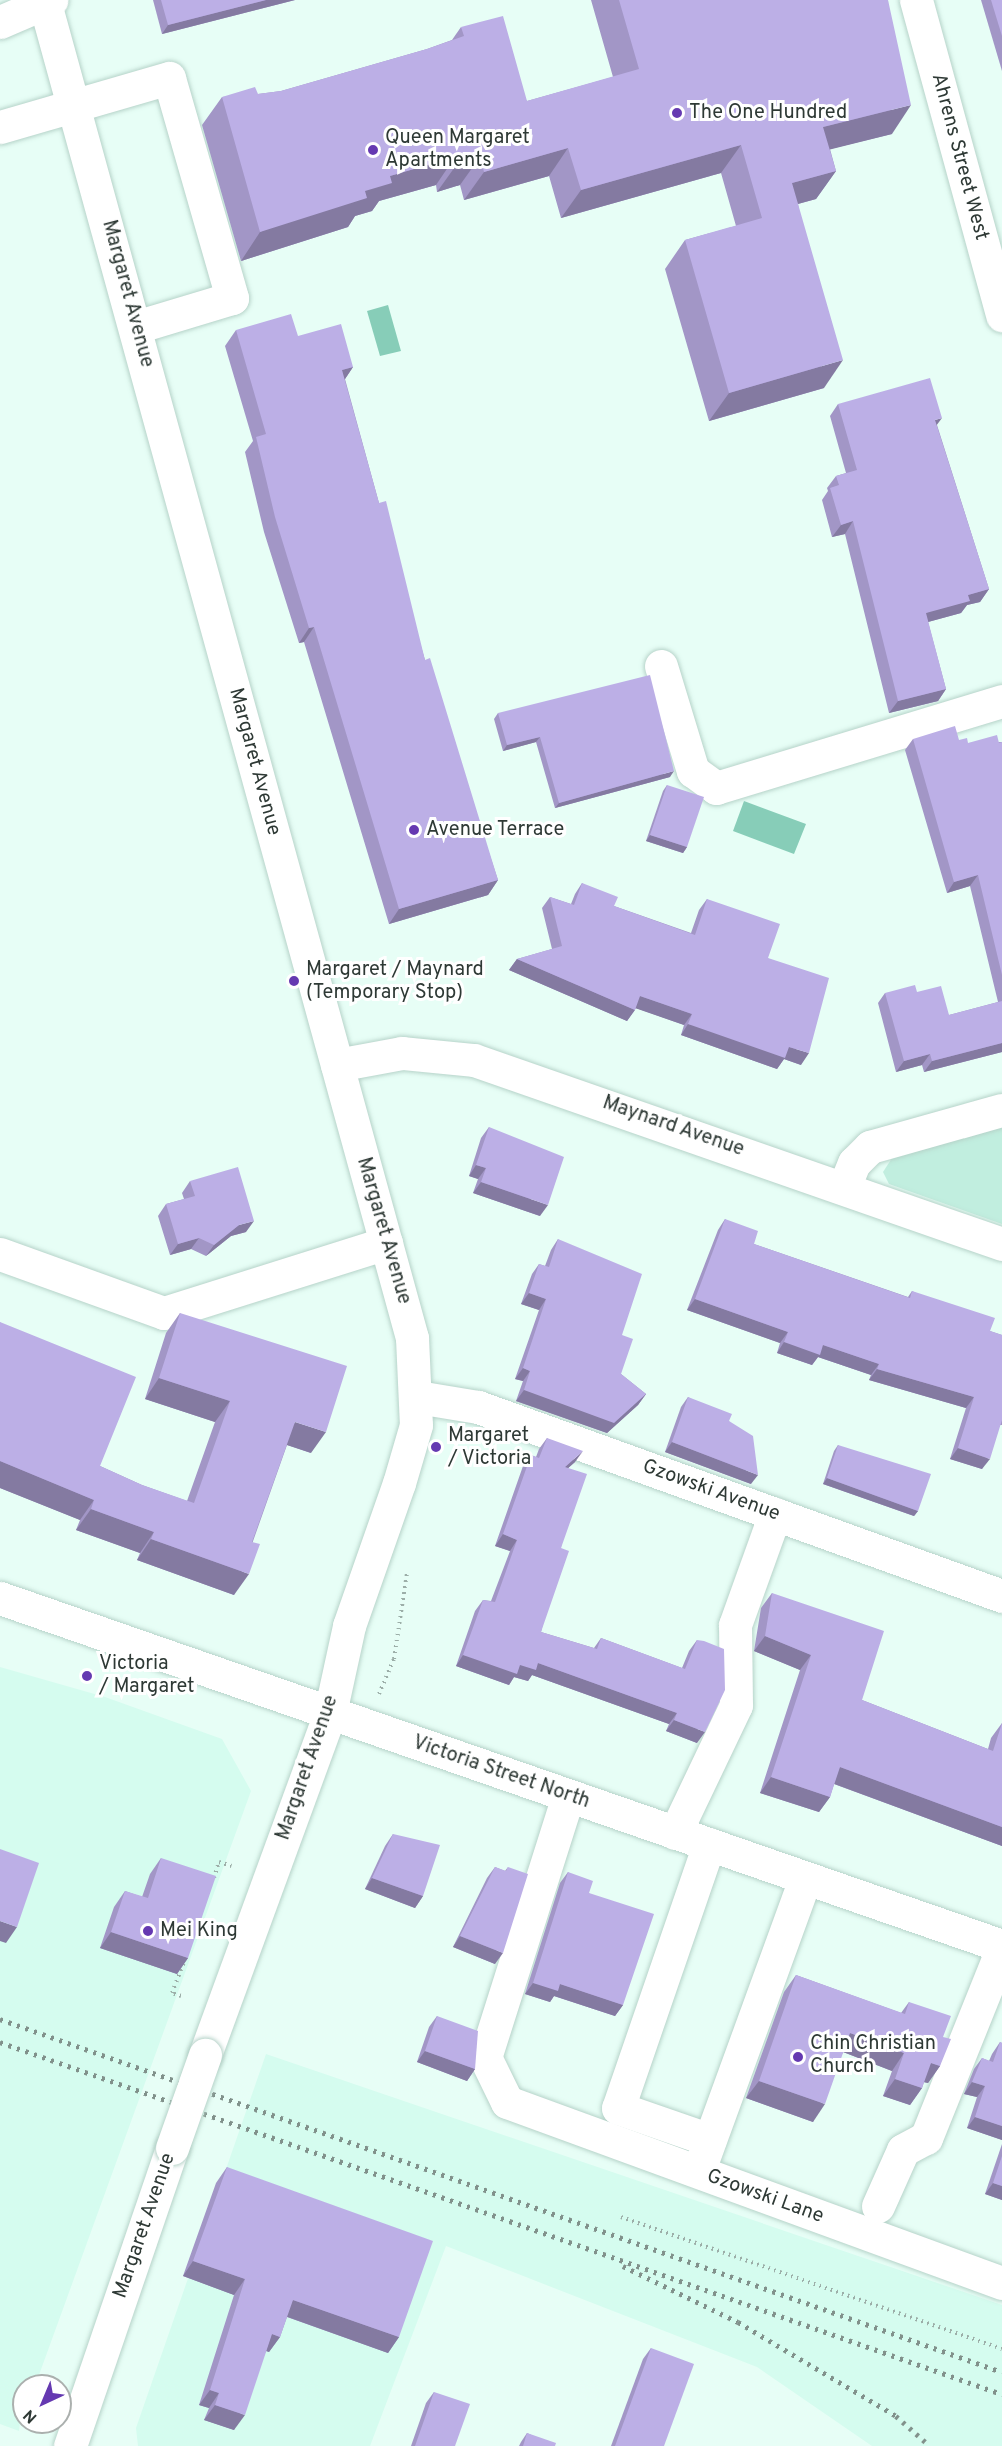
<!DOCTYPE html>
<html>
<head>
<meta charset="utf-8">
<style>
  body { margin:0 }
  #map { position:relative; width:1002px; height:2446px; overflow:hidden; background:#e7fef6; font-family:Overpass,sans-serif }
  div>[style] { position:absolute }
  .built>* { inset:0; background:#d5fcef }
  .green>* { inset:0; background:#c1eedf }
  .water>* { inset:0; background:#87cdb8 }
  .path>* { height:4px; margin-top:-2px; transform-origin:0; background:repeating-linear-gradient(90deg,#9caea8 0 1.5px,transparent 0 6px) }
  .roads { filter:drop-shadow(0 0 2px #b6d3c9) drop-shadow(0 0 2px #b6d3c9) }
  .minor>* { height:33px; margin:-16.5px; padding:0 16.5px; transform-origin:16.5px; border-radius:16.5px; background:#fff }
  .major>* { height:33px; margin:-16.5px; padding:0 16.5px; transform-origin:16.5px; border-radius:16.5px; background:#fff }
  .rail>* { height:4.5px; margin-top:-2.25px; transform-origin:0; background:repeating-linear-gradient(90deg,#81918b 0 3px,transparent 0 9px) }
  .bridges { filter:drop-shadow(0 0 2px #b6d3c9) drop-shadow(0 0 2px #b6d3c9) }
  .minor-bridge>* { height:33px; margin:-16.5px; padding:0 16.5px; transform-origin:16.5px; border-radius:16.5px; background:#fff }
  .wall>* { inset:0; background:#a296c6 }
  .shaded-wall>* { inset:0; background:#847aa1 }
  .building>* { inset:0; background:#bcafe6 }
  .dots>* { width:16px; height:16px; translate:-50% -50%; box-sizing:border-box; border:3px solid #fff; border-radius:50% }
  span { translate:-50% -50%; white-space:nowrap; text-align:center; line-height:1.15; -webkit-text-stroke:6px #fff; paint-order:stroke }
  .poi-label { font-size:20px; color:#2e3935 }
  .left { translate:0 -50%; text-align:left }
  .street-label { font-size:20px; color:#2e3935 }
  .north { position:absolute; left:12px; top:2374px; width:60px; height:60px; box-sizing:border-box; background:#fff; border:2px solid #abb0ae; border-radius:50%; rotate:224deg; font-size:16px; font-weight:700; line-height:24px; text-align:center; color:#2e3935 }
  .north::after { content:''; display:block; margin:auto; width:21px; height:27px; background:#6539b1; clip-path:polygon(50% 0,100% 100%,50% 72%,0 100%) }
</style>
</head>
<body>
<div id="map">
  <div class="built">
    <div style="clip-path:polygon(0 1667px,105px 1697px,222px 1739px,251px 1791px,35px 2386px,24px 2386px,19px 2431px,0 2424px)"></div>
    <div style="clip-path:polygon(266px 2054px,1002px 2305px,1002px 2446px,872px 2446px,757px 2367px,446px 2246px,370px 2446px,138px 2446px,136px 2428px)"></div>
  </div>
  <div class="green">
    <div style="clip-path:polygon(1002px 1126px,1002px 1224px,889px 1184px,883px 1172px,894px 1155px)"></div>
  </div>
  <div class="water">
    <div style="clip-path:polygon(388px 305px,401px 351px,380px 356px,367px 311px)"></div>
    <div style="clip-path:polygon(744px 801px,806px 824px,794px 854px,733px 831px)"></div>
  </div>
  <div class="path">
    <div style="left:379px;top:1694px;width:38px;rotate:-67deg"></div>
    <div style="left:394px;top:1659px;width:87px;rotate:-81.4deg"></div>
    <div style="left:214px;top:1878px;width:17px;rotate:-73deg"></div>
    <div style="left:219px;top:1862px;width:13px;rotate:18deg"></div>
    <div style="left:181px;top:1996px;width:9px;rotate:-162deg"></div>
    <div style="left:172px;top:1993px;width:33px;rotate:-69deg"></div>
    <div style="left:621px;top:2217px;width:403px;rotate:19.1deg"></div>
  </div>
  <div class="roads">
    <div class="minor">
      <div style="left:44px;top:0;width:1388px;rotate:74.62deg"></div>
      <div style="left:412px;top:1338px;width:87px;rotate:87.4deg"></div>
      <div style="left:416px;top:1425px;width:60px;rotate:106.3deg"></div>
      <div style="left:399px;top:1483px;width:151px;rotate:109.3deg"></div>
      <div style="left:349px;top:1626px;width:89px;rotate:102.3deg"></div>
      <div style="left:330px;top:1713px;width:364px;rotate:110.1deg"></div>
      <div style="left:916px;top:0;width:327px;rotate:74.7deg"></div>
      <div style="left:0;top:22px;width:56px;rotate:-23.3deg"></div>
      <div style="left:0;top:127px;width:176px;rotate:-16.2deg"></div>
      <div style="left:169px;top:78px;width:229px;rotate:74deg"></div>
      <div style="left:232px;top:298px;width:100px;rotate:163.2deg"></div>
      <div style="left:661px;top:666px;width:110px;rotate:73.1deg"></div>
      <div style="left:693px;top:771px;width:29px;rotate:36deg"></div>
      <div style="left:716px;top:788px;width:299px;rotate:-16.9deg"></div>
      <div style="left:337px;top:1065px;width:66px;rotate:-10.5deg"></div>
      <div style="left:402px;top:1053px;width:72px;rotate:5.6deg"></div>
      <div style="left:474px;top:1060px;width:559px;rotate:19.21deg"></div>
      <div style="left:845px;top:1185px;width:24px;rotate:-68deg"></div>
      <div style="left:854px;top:1163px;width:23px;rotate:-45deg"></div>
      <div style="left:870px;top:1147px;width:137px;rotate:-15.7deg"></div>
      <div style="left:0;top:1254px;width:174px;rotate:19.8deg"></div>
      <div style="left:164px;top:1313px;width:233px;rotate:-17.5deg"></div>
      <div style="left:417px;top:1397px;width:62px;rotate:9.3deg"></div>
      <div style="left:478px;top:1407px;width:557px;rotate:19.83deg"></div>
      <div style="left:568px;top:1796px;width:274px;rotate:107.6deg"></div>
      <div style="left:485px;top:2057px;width:50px;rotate:63.9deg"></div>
      <div style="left:507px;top:2102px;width:527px;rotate:20.09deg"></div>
      <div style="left:675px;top:1833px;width:142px;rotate:-64.5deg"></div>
      <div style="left:736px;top:1705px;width:80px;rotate:-90.7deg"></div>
      <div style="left:735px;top:1625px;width:118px;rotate:-70.2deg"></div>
      <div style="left:709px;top:1844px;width:279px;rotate:109deg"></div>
      <div style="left:618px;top:2108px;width:97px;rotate:19.2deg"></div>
      <div style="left:703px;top:2159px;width:299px;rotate:-70deg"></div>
      <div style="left:878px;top:2206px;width:61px;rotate:-65.9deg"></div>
      <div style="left:903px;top:2150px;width:26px;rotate:-28deg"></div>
      <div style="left:926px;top:2138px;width:204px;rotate:-68.1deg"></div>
      <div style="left:70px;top:2446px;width:315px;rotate:-71.1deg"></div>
    </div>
    <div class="major">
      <div style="left:0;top:1598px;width:1061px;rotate:19.15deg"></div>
    </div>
  </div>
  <div class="rail">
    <div style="left:0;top:2019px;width:1062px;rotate:19.41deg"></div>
    <div style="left:0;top:2042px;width:1062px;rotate:19.36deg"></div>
    <div style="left:623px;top:2266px;width:128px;rotate:26deg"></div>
    <div style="left:738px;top:2322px;width:184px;rotate:30.7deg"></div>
    <div style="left:896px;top:2416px;width:45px;rotate:41.4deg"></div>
  </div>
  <div class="bridges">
    <div class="minor-bridge">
      <div style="left:172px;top:2148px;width:99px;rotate:-70.5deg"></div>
    </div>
  </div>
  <div class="wall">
    <div style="clip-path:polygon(153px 0,295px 0,162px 34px)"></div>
    <div style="clip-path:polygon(591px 0,888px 0,892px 134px,830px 149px,836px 171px,816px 199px,798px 204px,824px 388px,709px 421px,665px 269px,685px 240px,736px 226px,721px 173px,561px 218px,549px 176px,464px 200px,460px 185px,437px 192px,436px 185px,379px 201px,372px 211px,355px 216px,348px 227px,241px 261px,202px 125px,222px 97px,258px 94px,281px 91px,427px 49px,452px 40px,461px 27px,527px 101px,613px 77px)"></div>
    <div style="clip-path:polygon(981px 0,1002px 0,1002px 71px)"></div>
    <div style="clip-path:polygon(236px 330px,298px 336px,353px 367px,345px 379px,379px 503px,425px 660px,498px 880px,488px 895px,389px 924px,304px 642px,299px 643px,264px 532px,245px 452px,253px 441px,225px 346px)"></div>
    <div style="clip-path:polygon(838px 404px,937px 425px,989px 589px,980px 602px,967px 605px,961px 613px,928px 622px,946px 689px,938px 701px,889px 713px,845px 534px,832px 537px,822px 500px,828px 491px,827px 488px,836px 476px,846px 473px,830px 416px)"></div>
    <div style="clip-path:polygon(498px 713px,670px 777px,555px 808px,536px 742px,503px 751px,494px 719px)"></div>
    <div style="clip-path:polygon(913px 739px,959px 740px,968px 743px,1002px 742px,1002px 1052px,924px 1072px,922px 1065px,896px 1072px,878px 1003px,885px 993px,917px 992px,949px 1015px,998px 1002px,970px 886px,947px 893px,905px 750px)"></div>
    <div style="clip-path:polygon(667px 785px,687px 847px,683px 853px,646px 841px,663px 791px)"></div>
    <div style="clip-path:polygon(582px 883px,614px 906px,691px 933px,699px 910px,707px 899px,768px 958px,801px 1065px,784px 1059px,777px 1069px,681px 1035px,684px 1025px,636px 1008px,627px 1021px,509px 970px,517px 959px,552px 949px,542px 908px,550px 897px,571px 904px,575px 894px)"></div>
    <div style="clip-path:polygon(489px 1127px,540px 1216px,473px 1193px,478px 1179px,469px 1176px,481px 1138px)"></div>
    <div style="clip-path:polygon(190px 1181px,246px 1232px,231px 1236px,206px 1256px,191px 1249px,170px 1255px,158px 1216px,166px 1204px,184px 1199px,182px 1193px)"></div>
    <div style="clip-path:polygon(725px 1219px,754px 1244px,908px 1297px,912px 1291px,990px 1331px,1002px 1335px,1002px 1425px,1000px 1425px,982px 1469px,950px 1459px,966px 1408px,869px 1380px,871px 1375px,818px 1357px,812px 1365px,777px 1353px,780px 1343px,687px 1310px,718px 1230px)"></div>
    <div style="clip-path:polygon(558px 1239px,622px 1335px,621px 1374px,646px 1394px,638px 1405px,607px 1433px,516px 1401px,523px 1381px,515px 1379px,539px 1310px,521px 1304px,532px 1274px,539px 1264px,545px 1266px,551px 1250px)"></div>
    <div style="clip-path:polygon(180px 1313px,311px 1453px,287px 1445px,234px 1595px,137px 1560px,140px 1553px,76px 1530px,80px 1520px,0 1488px,0 1322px,100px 1466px,142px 1485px,187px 1501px,215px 1422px,145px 1399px,166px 1333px)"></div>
    <div style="clip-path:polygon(688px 1397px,729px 1421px,751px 1484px,665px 1452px,681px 1407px)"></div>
    <div style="clip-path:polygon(547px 1438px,575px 1462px,568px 1468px,561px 1548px,541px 1632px,594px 1648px,601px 1638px,682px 1668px,689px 1651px,697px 1640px,697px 1743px,666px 1731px,669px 1724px,532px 1675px,528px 1681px,514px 1677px,509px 1685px,456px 1666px,475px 1611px,483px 1600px,491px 1601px,510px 1551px,495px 1546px,523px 1466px,531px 1455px,536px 1457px,539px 1449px)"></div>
    <div style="clip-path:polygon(838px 1445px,918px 1511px,914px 1516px,823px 1484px,834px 1451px)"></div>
    <div style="clip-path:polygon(772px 1593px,862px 1700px,988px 1749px,991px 1738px,1002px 1723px,1002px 1846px,834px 1784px,830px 1797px,819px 1812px,760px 1793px,800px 1670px,754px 1651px,761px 1608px)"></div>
    <div style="clip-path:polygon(393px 1834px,423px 1896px,415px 1908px,365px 1889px,385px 1846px)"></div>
    <div style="clip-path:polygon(161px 1858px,188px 1958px,177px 1974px,100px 1948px,114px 1907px,125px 1891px,142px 1897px,150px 1874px)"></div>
    <div style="clip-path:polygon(495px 1867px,505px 1871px,508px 1867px,495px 1964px,453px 1947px,487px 1878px)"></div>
    <div style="clip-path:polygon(568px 1872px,589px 1893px,623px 2005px,615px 2016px,554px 1996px,550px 2002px,525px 1994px,560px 1883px)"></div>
    <div style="clip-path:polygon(796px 1975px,901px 2013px,909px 2002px,943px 2037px,940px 2066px,928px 2083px,924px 2082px,922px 2088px,910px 2105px,883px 2096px,892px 2071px,843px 2052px,813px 2122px,746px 2098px,784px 1992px)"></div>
    <div style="clip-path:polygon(437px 2016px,475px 2069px,467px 2081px,417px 2062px,429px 2027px)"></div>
    <div style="clip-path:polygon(1000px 2042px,1002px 2043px,1002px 2140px,967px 2128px,977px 2097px,964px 2094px,974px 2069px,982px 2058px,989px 2061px,992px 2054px)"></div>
    <div style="clip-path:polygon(1002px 2144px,1002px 2200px,985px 2194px)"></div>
    <div style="clip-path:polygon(227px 2167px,399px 2337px,388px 2353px,287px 2317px,280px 2337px,269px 2352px,266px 2351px,234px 2430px,204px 2420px,209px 2408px,199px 2405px,234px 2295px,183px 2276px,216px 2183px)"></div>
    <div style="clip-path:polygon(651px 2348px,664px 2446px,611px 2446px,643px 2359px)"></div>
    <div style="clip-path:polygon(434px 2392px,455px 2446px,411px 2446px,426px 2403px)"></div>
    <div style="clip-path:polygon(527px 2433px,555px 2446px,519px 2446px,521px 2442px)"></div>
  </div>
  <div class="shaded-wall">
    <div style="clip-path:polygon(266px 0,295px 0,162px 34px,168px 25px)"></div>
    <div style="clip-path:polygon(911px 105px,892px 134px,804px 156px,823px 127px)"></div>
    <div style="clip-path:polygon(741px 145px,721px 173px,561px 218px,581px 190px)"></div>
    <div style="clip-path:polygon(568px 148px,549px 176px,464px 200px,484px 172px)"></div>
    <div style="clip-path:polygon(455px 157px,436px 185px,379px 201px,372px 211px,355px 216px,348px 227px,241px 261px,260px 232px,390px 176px)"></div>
    <div style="clip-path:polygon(480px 157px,460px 185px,437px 192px,457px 164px)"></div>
    <div style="clip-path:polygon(836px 171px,816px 199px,772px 211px,792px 183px)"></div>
    <div style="clip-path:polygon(843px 360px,824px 388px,709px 421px,729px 393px)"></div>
    <div style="clip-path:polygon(353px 367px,343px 382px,342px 370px)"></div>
    <div style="clip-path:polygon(942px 418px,933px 430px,935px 420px)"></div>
    <div style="clip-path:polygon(853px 521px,845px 534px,832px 537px,841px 525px)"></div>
    <div style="clip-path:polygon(989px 589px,980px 602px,967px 605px,961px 613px,917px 625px,926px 613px,968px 595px)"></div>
    <div style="clip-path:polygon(314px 627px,304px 642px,299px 643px,309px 628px)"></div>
    <div style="clip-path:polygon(946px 689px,938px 701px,889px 713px,898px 701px)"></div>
    <div style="clip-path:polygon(540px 737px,536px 742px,503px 751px,507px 745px)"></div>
    <div style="clip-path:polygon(674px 771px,670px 777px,555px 808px,559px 803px)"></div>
    <div style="clip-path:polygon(650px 835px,687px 847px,683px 853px,646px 841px)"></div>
    <div style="clip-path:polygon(978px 875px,970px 886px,947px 893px,954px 882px)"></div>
    <div style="clip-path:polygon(498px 880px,488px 895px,389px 924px,399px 909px)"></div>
    <div style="clip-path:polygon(517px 959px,635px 1010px,627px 1021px,509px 970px)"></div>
    <div style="clip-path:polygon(640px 996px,692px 1014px,684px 1025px,632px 1007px)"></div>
    <div style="clip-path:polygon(688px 1024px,789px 1047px,809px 1053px,801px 1065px,784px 1059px,777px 1069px,681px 1035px)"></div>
    <div style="clip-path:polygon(1002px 1043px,1002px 1052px,924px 1072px,932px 1061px)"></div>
    <div style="clip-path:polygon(930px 1054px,922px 1065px,896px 1072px,904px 1061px)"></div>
    <div style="clip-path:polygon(476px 1165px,486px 1168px,478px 1179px,469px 1176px)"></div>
    <div style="clip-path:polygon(481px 1182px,548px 1205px,540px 1216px,473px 1193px)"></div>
    <div style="clip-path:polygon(254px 1221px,246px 1232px,231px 1236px,206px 1256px,214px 1245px,239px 1225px)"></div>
    <div style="clip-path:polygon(199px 1238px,191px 1249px,170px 1255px,178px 1244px)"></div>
    <div style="clip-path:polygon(529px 1293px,546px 1299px,539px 1310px,521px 1304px)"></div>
    <div style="clip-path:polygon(695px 1299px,788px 1332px,780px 1343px,687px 1310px)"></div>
    <div style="clip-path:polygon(784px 1342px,823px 1345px,879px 1364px,871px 1375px,818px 1357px,812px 1365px,777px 1353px)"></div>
    <div style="clip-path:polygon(523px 1368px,530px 1371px,523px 1381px,515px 1379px)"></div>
    <div style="clip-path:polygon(877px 1369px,974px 1397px,966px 1408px,869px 1380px)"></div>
    <div style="clip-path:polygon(159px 1378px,230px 1401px,215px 1422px,145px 1399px)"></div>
    <div style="clip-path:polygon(524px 1390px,646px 1394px,638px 1405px,607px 1433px,516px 1401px)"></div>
    <div style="clip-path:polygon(295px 1422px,326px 1432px,311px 1453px,281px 1443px)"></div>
    <div style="clip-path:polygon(672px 1442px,758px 1475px,751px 1484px,665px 1452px)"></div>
    <div style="clip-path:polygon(958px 1448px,990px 1459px,982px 1469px,950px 1459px)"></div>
    <div style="clip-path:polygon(583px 1451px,575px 1462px,557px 1478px,565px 1467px)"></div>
    <div style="clip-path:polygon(0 1461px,94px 1500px,80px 1520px,0 1488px)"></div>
    <div style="clip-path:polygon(827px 1478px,918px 1511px,914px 1516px,823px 1484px)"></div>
    <div style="clip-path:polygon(91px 1509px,154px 1532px,140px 1553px,76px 1530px)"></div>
    <div style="clip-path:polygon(503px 1534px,517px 1540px,510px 1551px,495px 1546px)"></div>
    <div style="clip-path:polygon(151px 1539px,249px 1574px,234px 1595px,137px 1560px)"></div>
    <div style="clip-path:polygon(765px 1636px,811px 1655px,800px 1670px,754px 1651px)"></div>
    <div style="clip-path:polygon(463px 1655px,520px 1665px,538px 1663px,677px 1713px,669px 1724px,532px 1675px,528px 1681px,514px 1677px,509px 1685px,456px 1666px)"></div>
    <div style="clip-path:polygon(674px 1720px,705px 1732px,697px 1743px,666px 1731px)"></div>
    <div style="clip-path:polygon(840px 1767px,1002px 1827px,1002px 1846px,829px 1782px)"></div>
    <div style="clip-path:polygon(771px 1777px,830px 1797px,819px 1812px,760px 1793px)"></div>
    <div style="clip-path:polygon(372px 1878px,423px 1896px,415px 1908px,365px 1889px)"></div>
    <div style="clip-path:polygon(0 1921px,17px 1927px,6px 1943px,0 1941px)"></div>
    <div style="clip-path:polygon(111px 1932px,188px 1958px,177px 1974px,100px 1948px)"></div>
    <div style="clip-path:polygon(460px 1936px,503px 1953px,495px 1964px,453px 1947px)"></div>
    <div style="clip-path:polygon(533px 1983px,560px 1984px,623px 2005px,615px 2016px,554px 1996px,550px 2002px,525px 1994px)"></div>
    <div style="clip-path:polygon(850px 2033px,904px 2053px,892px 2071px,838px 2050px)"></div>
    <div style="clip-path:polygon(425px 2051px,475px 2069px,467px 2081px,417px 2062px)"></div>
    <div style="clip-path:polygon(931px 2063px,940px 2066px,928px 2083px,918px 2081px)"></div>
    <div style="clip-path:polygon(895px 2079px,922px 2088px,910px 2105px,883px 2096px)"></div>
    <div style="clip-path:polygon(759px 2081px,825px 2104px,813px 2122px,746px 2098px)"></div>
    <div style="clip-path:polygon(972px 2082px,985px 2086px,977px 2097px,964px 2094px)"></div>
    <div style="clip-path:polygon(975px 2117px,1002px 2126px,1002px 2140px,967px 2128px)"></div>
    <div style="clip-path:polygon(993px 2183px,1002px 2186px,1002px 2200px,985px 2194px)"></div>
    <div style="clip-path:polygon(193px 2261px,245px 2279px,234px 2295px,183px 2276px)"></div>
    <div style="clip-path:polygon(293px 2300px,399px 2337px,388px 2353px,282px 2315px)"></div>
    <div style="clip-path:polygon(272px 2334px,280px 2337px,269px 2352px,261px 2349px)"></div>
    <div style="clip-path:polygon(210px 2390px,219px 2393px,209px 2408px,199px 2405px)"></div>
    <div style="clip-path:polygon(215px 2405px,245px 2415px,234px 2430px,204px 2420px)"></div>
  </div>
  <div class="building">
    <div style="clip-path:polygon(161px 0,266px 0,168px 25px)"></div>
    <div style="clip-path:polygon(619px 0,888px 0,911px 105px,823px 127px,836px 171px,792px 183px,843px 360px,729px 393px,685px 240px,762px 218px,741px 145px,581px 190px,568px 148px,484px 172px,480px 157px,457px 164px,455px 157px,390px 176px,392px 183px,365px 191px,367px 198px,260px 232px,222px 97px,255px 87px,258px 94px,281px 91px,427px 49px,464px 36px,461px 27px,503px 16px,527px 101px,639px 69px)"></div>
    <div style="clip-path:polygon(991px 0,1002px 0,1002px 36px)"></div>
    <div style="clip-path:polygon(291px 314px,298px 336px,341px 324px,353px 367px,342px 370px,379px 503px,386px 501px,425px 660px,430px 658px,498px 880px,399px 909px,314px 627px,309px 628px,275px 517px,256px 437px,266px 434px,236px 330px)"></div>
    <div style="clip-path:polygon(930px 378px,942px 418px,935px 420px,989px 589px,968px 595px,970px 601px,926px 613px,946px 689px,898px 701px,853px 521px,841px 525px,830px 488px,839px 485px,836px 476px,857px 470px,838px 404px)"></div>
    <div style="clip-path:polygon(650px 675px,674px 771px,559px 803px,540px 737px,507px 745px,498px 713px)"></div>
    <div style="clip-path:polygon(955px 726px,959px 740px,967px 738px,968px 743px,997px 735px,999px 743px,1002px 742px,1002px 975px,978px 875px,954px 882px,913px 739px)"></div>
    <div style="clip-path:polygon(667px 785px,704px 797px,687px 847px,650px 835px)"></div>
    <div style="clip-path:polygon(582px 883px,618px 897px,614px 906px,695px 935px,707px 899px,780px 924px,768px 958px,829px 978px,809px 1053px,789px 1047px,785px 1058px,688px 1024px,692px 1014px,640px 996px,635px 1010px,517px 959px,562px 946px,550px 897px,574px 905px)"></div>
    <div style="clip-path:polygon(915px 985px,917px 992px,941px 986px,949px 1015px,1002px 1001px,1002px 1043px,932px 1061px,930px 1054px,904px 1061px,885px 993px)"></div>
    <div style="clip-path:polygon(489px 1127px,564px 1157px,548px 1205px,481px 1182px,486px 1168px,476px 1165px)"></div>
    <div style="clip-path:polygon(238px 1167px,254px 1221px,239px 1225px,214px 1245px,199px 1238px,178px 1244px,166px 1204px,195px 1196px,190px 1181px)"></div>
    <div style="clip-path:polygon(725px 1219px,758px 1231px,754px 1244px,910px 1298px,912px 1291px,995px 1318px,990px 1331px,1002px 1335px,1002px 1420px,990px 1459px,958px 1448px,974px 1397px,877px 1369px,879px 1364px,823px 1345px,820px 1355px,784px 1342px,788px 1332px,695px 1299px)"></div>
    <div style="clip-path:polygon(558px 1239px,642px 1274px,622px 1335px,633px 1339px,621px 1374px,646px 1394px,614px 1423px,524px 1390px,530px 1371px,523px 1368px,546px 1299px,529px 1293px,539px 1264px,549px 1267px)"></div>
    <div style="clip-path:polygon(180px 1313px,347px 1366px,326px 1432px,295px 1422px,252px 1542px,260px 1544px,249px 1574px,151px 1539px,154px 1532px,91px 1509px,94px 1500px,0 1461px,0 1322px,136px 1377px,100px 1466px,142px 1485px,194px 1503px,230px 1401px,159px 1378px)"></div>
    <div style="clip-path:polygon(688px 1397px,732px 1414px,729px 1421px,753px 1436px,758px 1475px,672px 1442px)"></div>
    <div style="clip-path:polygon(547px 1438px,583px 1451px,565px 1467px,587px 1474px,561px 1548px,569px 1551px,541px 1632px,597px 1649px,601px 1638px,685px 1669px,697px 1640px,704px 1641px,724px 1649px,725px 1690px,705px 1732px,674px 1720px,677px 1713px,538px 1663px,536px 1670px,520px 1665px,517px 1674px,463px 1655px,483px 1600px,495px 1602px,517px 1540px,503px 1534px,531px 1455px,539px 1458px)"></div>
    <div style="clip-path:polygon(838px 1445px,931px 1474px,918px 1511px,827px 1478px)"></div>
    <div style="clip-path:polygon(772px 1593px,884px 1631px,862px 1700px,993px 1751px,1002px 1723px,1002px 1827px,840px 1767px,830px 1797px,771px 1777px,811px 1655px,765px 1636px)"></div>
    <div style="clip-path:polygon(393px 1834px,440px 1845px,423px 1896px,372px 1878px)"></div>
    <div style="clip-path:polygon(0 1849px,39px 1863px,17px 1927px,0 1921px)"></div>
    <div style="clip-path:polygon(161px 1858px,216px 1876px,188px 1958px,111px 1932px,125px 1891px,148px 1898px)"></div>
    <div style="clip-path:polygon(495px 1867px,506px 1871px,508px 1867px,528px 1874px,503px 1953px,460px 1936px)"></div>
    <div style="clip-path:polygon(568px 1872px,593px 1881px,589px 1893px,654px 1914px,623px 2005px,560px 1984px,558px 1991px,533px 1983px)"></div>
    <div style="clip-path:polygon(796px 1975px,905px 2014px,909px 2002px,951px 2016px,943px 2037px,951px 2039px,940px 2066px,931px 2063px,922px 2088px,895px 2079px,904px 2053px,850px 2033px,825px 2104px,759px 2081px)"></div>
    <div style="clip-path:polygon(437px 2016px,478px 2031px,475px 2069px,425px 2051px)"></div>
    <div style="clip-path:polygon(1000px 2042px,1002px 2043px,1002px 2126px,975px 2117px,985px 2086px,972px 2082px,982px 2058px,993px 2062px)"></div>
    <div style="clip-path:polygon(1002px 2156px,1002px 2186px,993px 2183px)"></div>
    <div style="clip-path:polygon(227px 2167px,433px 2241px,399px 2337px,293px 2300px,280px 2337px,272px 2334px,245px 2415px,215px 2405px,219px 2393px,210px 2390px,245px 2279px,193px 2261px)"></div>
    <div style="clip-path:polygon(651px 2348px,694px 2364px,664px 2446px,615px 2446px)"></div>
    <div style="clip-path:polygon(434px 2392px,470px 2404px,455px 2446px,415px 2446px)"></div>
    <div style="clip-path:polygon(527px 2433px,556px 2443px,555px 2446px,523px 2446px)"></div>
  </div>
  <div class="dots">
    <div style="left:677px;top:113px;background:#6539b1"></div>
    <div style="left:373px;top:150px;background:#6539b1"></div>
    <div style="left:414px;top:830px;background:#6539b1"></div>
    <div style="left:294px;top:981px;background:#6539b1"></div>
    <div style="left:436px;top:1447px;background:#6539b1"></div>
    <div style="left:87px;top:1676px;background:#6539b1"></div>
    <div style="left:148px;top:1931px;background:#6539b1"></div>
    <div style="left:798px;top:2057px;background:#6539b1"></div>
  </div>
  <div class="poi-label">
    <span class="left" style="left:689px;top:113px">The One Hundred</span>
    <span class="left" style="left:385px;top:150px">Queen Margaret<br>Apartments</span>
    <span class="left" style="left:426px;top:830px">Avenue Terrace</span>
    <span class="left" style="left:306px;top:982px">Margaret / Maynard<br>(Temporary Stop)</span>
    <span class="left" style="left:448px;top:1448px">Margaret<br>/ Victoria</span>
    <span class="left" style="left:99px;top:1676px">Victoria<br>/ Margaret</span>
    <span class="left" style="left:160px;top:1931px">Mei King</span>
    <span class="left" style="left:810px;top:2056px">Chin Christian<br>Church</span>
  </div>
  <div class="street-label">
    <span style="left:959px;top:157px;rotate:75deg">Ahrens Street West</span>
    <span style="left:127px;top:294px;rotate:75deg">Margaret Avenue</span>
    <span style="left:254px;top:762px;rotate:75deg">Margaret Avenue</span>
    <span style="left:673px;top:1127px;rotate:19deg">Maynard Avenue</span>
    <span style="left:383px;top:1231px;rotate:74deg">Margaret Avenue</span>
    <span style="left:711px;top:1491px;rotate:20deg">Gzowski Avenue</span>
    <span style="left:308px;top:1768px;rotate:-71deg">Margaret Avenue</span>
    <span style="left:501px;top:1773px;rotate:19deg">Victoria Street North</span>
    <span style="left:765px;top:2197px;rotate:20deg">Gzowski Lane</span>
    <span style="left:145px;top:2226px;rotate:-71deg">Margaret Avenue</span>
  </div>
  <div class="north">N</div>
</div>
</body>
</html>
